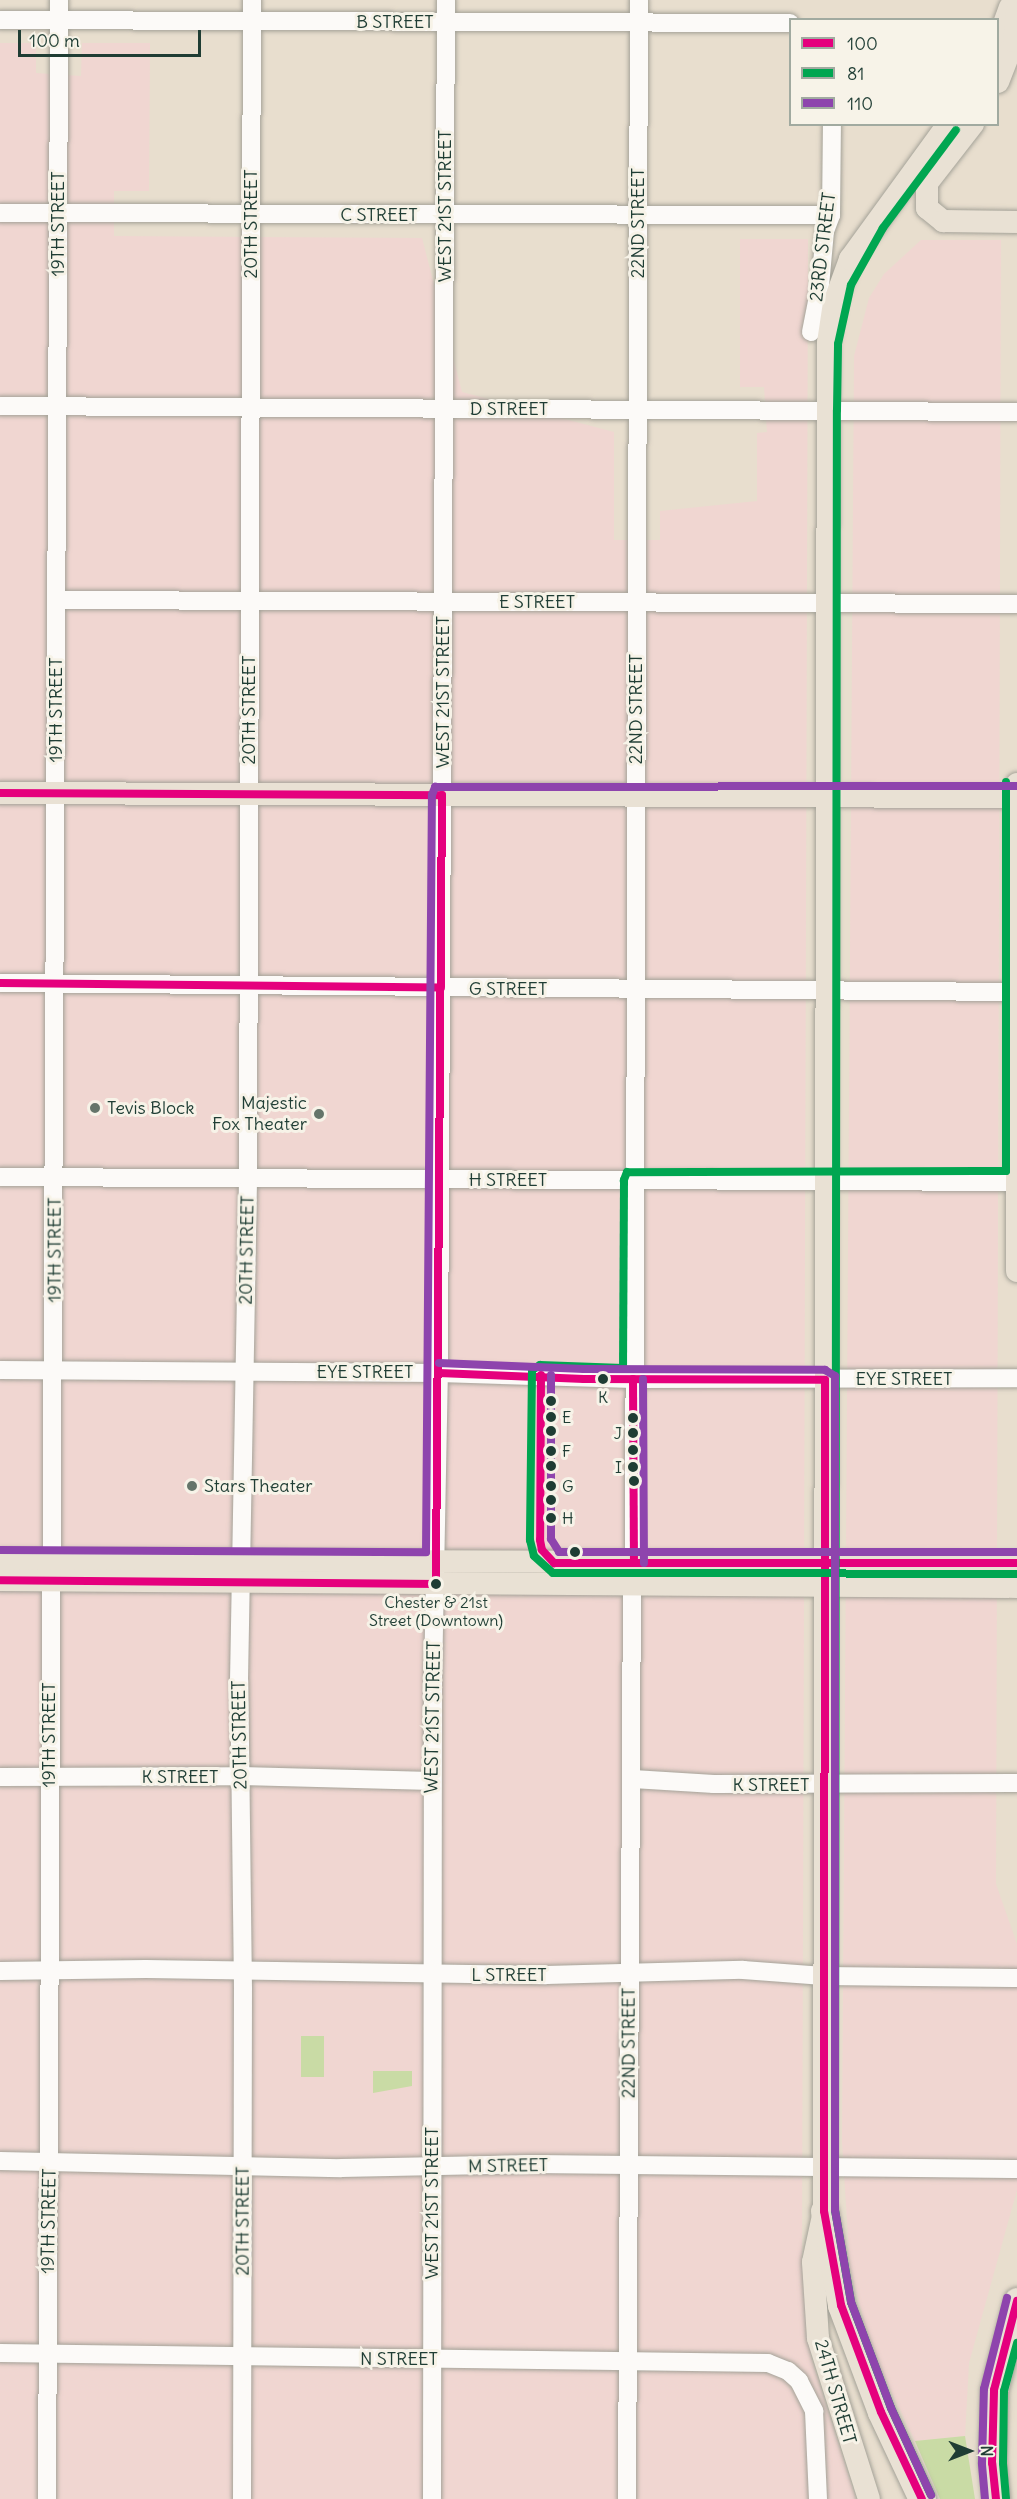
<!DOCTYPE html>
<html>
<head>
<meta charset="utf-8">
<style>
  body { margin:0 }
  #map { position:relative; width:1017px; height:2499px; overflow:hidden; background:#e8dece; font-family:Delius,sans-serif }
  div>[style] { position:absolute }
  .built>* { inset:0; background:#f0d6d1 }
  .green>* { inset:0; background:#c9dba5 }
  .roads { filter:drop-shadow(0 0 2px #a4a298) drop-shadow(0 0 2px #a4a298) }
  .minor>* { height:18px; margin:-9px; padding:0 9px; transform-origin:9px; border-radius:9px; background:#fcfaf8 }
  .major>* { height:22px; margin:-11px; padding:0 11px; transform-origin:11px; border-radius:11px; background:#e9e1d4 }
  .highway>* { height:27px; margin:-13.5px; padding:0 13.5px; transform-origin:13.5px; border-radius:13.5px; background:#e9e1d4 }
  .bus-1>* { height:8px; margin:-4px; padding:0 4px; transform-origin:4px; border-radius:4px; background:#e5007d }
  .bus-2>* { height:8px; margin:-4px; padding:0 4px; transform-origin:4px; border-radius:4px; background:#00a651 }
  .bus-3>* { height:8px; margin:-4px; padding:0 4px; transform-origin:4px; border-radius:4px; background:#8e44ad }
  .dots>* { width:16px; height:16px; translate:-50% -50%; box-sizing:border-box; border:3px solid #f7f3e8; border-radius:50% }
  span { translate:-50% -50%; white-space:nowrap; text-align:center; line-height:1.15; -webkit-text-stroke:6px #f7f3e8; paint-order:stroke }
  .bus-label { font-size:16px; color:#1f3d34 }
  .left { translate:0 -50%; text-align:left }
  .right { translate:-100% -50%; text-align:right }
  .street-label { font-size:18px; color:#1f3d34 }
  .poi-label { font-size:18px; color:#1f3d34 }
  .legend { position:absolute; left:789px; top:18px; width:210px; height:108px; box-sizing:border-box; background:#f7f3e8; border:2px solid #a1aaa0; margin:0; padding:8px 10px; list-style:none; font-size:18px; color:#1f3d34 }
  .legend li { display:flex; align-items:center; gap:12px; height:30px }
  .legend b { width:30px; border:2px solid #a1aaa0 }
  .north { position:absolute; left:939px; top:2421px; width:60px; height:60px; -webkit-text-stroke:4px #f7f3e8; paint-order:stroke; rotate:90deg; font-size:16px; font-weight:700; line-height:24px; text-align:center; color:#1f3d34 }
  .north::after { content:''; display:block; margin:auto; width:21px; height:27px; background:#1f3d34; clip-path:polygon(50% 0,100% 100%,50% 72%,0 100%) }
  .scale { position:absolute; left:18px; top:30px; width:183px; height:27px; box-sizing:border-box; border:3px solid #1f3d34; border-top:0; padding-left:8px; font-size:18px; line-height:21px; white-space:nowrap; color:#1f3d34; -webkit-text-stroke:4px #f7f3e8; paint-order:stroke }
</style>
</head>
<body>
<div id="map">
  <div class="built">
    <div style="clip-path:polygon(0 43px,36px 43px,36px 73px,81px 76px,82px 43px,150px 43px,149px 191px,114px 191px,114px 236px,422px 238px,462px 392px,614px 432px,614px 540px,660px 540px,660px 511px,757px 501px,757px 433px,767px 432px,764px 387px,740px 387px,740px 239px,808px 239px,802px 2254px,811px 2357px,856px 2499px,0 2499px)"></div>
    <div style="clip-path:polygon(921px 240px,1001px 240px,996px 1884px,1017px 1944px,1017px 2190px,969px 2363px,965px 2436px,915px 2441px,872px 2351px,850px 2267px,842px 2142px,854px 356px,869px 298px,884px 274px)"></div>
  </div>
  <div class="green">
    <div style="clip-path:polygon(301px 2036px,324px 2036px,324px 2077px,301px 2077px)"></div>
    <div style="clip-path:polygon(373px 2071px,412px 2071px,412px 2086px,373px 2093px)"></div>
    <div style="clip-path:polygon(965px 2436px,975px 2499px,940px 2499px,915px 2441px)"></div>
  </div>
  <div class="roads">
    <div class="minor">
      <div style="left:0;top:20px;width:790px;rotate:0.22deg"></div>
      <div style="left:0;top:213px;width:831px;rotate:0.14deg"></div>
      <div style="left:811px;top:332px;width:47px;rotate:-78.9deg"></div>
      <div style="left:820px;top:286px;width:55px;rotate:-84.8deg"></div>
      <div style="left:825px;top:231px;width:17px;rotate:-69deg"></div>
      <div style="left:831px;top:215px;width:91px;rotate:-89.4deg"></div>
      <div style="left:0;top:406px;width:1017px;rotate:0.34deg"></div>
      <div style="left:57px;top:600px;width:960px;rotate:0.24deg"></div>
      <div style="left:0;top:983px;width:1017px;rotate:0.51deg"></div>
      <div style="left:0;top:1177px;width:1017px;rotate:0.28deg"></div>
      <div style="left:0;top:1370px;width:439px;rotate:0.4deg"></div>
      <div style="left:439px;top:1373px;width:194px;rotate:1.8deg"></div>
      <div style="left:633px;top:1379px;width:384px;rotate:-0.1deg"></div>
      <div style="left:634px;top:1563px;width:1563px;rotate:-89.82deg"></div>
      <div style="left:0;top:1777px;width:241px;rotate:-0.2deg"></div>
      <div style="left:241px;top:1776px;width:191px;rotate:1.5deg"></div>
      <div style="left:633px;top:1779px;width:81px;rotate:3.5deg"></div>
      <div style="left:714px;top:1784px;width:303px;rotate:-0.2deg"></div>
      <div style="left:0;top:1971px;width:146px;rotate:-0.8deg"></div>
      <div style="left:146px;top:1969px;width:400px;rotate:0.9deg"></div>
      <div style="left:546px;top:1975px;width:197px;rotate:-1.5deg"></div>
      <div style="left:743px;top:1970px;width:81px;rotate:4.2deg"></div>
      <div style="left:824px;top:1976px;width:193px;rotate:0.6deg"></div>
      <div style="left:0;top:2161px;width:341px;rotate:1.2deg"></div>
      <div style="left:341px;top:2168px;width:192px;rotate:-1.2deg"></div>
      <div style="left:533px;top:2164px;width:484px;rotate:0.6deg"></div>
      <div style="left:0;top:2353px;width:768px;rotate:0.75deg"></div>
      <div style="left:768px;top:2363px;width:22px;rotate:22deg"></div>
      <div style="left:788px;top:2371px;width:15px;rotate:42deg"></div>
      <div style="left:799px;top:2381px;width:34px;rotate:63deg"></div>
      <div style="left:814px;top:2411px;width:88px;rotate:87.4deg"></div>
      <div style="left:47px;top:2499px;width:2499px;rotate:-89.72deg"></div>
      <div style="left:242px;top:2499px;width:510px;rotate:-89.89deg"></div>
      <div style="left:243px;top:1989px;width:308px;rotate:-90.7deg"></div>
      <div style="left:239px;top:1681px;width:503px;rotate:-88.97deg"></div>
      <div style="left:248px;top:1178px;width:1178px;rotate:-89.81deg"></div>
      <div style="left:432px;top:2499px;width:819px;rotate:-89.93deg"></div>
      <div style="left:433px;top:1680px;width:307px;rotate:-88.9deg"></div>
      <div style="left:439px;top:1373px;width:1373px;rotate:-89.71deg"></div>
      <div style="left:627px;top:2499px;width:912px;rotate:-89.69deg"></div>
    </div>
    <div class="major">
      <div style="left:998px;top:40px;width:35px;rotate:-70deg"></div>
      <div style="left:998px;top:82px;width:44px;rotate:-68.7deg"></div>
      <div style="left:1014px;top:41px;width:28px;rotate:-84deg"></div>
      <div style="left:973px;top:124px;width:75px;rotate:127.9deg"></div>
      <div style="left:927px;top:183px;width:25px;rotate:90deg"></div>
      <div style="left:927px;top:208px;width:21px;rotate:39deg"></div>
      <div style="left:943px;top:221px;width:74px;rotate:0.8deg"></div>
      <div style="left:1017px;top:784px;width:487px;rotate:90deg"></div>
      <div style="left:0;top:793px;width:1017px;rotate:0.23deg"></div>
      <div style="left:0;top:1560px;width:1017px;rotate:0.17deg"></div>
      <div style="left:0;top:1580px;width:1017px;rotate:0.39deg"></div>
      <div style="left:869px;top:2499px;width:169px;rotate:-107.6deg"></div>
      <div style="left:818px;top:2338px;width:76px;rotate:-93.8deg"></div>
      <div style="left:813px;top:2262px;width:52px;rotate:-77.8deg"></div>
      <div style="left:824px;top:2211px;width:1868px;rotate:-89.88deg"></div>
      <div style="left:828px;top:343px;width:40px;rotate:-81.5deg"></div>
      <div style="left:834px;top:303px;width:47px;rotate:-70deg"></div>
      <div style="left:850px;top:259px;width:167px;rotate:-54deg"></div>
    </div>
    <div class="highway">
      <div style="left:824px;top:2211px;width:96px;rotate:79.7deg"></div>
      <div style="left:841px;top:2305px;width:114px;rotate:69.5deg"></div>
      <div style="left:881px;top:2412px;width:96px;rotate:64.8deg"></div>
      <div style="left:996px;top:2499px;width:36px;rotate:-96deg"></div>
      <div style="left:992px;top:2463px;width:73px;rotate:-88.4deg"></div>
      <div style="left:994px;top:2390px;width:92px;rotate:-75.5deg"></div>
    </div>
  </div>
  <div class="bus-1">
    <div style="left:0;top:793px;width:442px;rotate:0.3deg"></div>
    <div style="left:442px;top:795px;width:789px;rotate:90.44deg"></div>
    <div style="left:436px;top:1584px;width:436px;rotate:-179.5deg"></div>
    <div style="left:0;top:983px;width:441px;rotate:0.6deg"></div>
    <div style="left:439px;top:1373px;width:145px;rotate:2.4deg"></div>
    <div style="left:584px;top:1379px;width:241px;rotate:0.2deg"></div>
    <div style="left:825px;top:1380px;width:831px;rotate:90.07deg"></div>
    <div style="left:824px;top:2211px;width:96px;rotate:79.7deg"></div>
    <div style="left:841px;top:2305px;width:114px;rotate:69.5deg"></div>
    <div style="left:881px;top:2412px;width:96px;rotate:64.8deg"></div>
    <div style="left:541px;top:1375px;width:165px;rotate:90.3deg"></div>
    <div style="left:540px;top:1540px;width:10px;rotate:79deg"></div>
    <div style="left:542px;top:1550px;width:18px;rotate:47deg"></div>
    <div style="left:554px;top:1563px;width:463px"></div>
    <div style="left:633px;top:1379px;width:184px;rotate:89.7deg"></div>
    <div style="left:996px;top:2499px;width:36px;rotate:-96deg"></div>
    <div style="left:992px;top:2463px;width:73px;rotate:-88.4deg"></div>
    <div style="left:994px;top:2390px;width:92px;rotate:-75.5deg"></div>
  </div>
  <div class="bus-2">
    <div style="left:1006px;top:782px;width:389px;rotate:90deg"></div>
    <div style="left:1006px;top:1171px;width:379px;rotate:179.8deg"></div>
    <div style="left:627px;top:1172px;width:9px;rotate:111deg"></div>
    <div style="left:624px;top:1180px;width:188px;rotate:90.3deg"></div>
    <div style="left:623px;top:1368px;width:83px;rotate:-177.9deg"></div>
    <div style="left:540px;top:1365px;width:9px;rotate:148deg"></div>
    <div style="left:532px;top:1370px;width:170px;rotate:90.7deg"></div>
    <div style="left:530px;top:1540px;width:16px;rotate:76deg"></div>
    <div style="left:534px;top:1556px;width:25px;rotate:42deg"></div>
    <div style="left:553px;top:1573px;width:464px;rotate:0.1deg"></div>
    <div style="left:931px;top:2495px;width:96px;rotate:-114.7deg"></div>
    <div style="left:891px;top:2408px;width:113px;rotate:-110.7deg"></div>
    <div style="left:851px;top:2302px;width:93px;rotate:-99.9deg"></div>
    <div style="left:835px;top:2210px;width:1800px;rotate:-89.94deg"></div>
    <div style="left:837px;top:410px;width:66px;rotate:-89.1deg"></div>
    <div style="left:838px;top:344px;width:60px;rotate:-77.6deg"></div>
    <div style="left:851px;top:285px;width:65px;rotate:-60.7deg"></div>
    <div style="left:883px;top:228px;width:122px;rotate:-53.3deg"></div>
    <div style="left:1006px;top:2498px;width:35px;rotate:-95deg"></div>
    <div style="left:1003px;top:2463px;width:72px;rotate:-89.2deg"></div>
    <div style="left:1004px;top:2391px;width:50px;rotate:-74.8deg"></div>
  </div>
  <div class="bus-3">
    <div style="left:439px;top:1363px;width:145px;rotate:2.4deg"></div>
    <div style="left:584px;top:1369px;width:241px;rotate:0.2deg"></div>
    <div style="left:825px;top:1370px;width:12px;rotate:31deg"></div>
    <div style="left:835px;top:1376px;width:834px;rotate:90deg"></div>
    <div style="left:835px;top:2210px;width:93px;rotate:80.1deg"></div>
    <div style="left:851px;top:2302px;width:113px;rotate:69.3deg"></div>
    <div style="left:891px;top:2408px;width:96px;rotate:65.3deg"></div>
    <div style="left:551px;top:1375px;width:164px;rotate:90deg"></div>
    <div style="left:551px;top:1539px;width:15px;rotate:58deg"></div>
    <div style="left:559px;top:1552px;width:458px"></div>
    <div style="left:643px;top:1379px;width:184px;rotate:89.7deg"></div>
    <div style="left:0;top:1550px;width:426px;rotate:0.3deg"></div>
    <div style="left:426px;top:1552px;width:757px;rotate:-89.55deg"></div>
    <div style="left:432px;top:795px;width:9px;rotate:-69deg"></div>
    <div style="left:435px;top:787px;width:582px;rotate:-0.1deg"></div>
    <div style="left:985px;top:2499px;width:36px;rotate:-95deg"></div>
    <div style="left:982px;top:2463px;width:74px;rotate:-88.5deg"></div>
    <div style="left:984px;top:2389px;width:94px;rotate:-75.8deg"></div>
  </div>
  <div class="dots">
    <div style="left:95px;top:1108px;background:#65756a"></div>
    <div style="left:319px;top:1114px;background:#65756a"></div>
    <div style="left:603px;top:1379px;background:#1f3d34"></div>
    <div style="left:551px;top:1401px;background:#1f3d34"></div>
    <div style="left:551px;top:1417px;background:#1f3d34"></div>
    <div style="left:633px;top:1418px;background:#1f3d34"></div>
    <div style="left:551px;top:1431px;background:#1f3d34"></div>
    <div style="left:633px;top:1433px;background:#1f3d34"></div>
    <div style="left:633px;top:1450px;background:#1f3d34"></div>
    <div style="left:551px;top:1451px;background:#1f3d34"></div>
    <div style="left:551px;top:1466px;background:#1f3d34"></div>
    <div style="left:633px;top:1467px;background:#1f3d34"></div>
    <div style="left:634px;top:1481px;background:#1f3d34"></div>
    <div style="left:192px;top:1486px;background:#65756a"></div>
    <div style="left:551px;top:1486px;background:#1f3d34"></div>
    <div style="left:551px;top:1500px;background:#1f3d34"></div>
    <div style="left:551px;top:1518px;background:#1f3d34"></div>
    <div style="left:575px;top:1552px;background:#1f3d34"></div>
    <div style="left:436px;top:1584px;background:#1f3d34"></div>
  </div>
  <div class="bus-label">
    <span style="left:603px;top:1397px">K</span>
    <span class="left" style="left:562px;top:1417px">E</span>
    <span class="right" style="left:622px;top:1433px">J</span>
    <span class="left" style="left:562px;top:1451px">F</span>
    <span class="right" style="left:622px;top:1467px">I</span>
    <span class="left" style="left:562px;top:1486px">G</span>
    <span class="left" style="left:562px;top:1518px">H</span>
    <span style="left:436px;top:1611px">Chester &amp; 21st<br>Street (Downtown)</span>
  </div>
  <div class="street-label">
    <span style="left:395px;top:22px">B STREET</span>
    <span style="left:445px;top:206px;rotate:-90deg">WEST 21ST STREET</span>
    <span style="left:379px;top:215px">C STREET</span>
    <span style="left:638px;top:223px;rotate:-90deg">22ND STREET</span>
    <span style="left:58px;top:224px;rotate:-90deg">19TH STREET</span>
    <span style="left:251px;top:224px;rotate:-90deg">20TH STREET</span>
    <span style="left:823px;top:247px;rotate:-83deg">23RD STREET</span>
    <span style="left:509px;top:409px">D STREET</span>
    <span style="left:537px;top:602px">E STREET</span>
    <span style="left:443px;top:692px;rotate:-90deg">WEST 21ST STREET</span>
    <span style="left:636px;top:709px;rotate:-90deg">22ND STREET</span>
    <span style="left:56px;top:710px;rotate:-90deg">19TH STREET</span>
    <span style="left:249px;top:710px;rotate:-90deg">20TH STREET</span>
    <span style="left:508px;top:989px">G STREET</span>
    <span style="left:508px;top:1180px">H STREET</span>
    <span style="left:55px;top:1250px;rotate:-90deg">19TH STREET</span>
    <span style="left:247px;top:1250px;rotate:-89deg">20TH STREET</span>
    <span style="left:365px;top:1372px">EYE STREET</span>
    <span style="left:904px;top:1379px">EYE STREET</span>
    <span style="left:433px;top:1717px;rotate:-89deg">WEST 21ST STREET</span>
    <span style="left:49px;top:1735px;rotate:-90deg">19TH STREET</span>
    <span style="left:240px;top:1735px;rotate:-91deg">20TH STREET</span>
    <span style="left:180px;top:1777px">K STREET</span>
    <span style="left:771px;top:1785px">K STREET</span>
    <span style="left:509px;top:1975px">L STREET</span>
    <span style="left:629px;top:2043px;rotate:-90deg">22ND STREET</span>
    <span style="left:508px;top:2166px;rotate:-1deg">M STREET</span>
    <span style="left:432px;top:2203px;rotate:-90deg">WEST 21ST STREET</span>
    <span style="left:49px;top:2221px;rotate:-89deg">19TH STREET</span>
    <span style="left:243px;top:2221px;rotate:-90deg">20TH STREET</span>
    <span style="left:399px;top:2359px">N STREET</span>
    <span style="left:835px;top:2392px;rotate:74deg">24TH STREET</span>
  </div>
  <div class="poi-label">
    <span class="right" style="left:307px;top:1114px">Majestic<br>Fox Theater</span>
    <span class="left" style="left:107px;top:1108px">Tevis Block</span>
    <span class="left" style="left:204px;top:1486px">Stars Theater</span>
  </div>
  <ul class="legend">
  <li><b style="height:8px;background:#e5007d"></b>100</li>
  <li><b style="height:8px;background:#00a651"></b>81</li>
  <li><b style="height:8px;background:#8e44ad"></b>110</li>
  </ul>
  <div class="north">N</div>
  <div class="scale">100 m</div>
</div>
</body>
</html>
